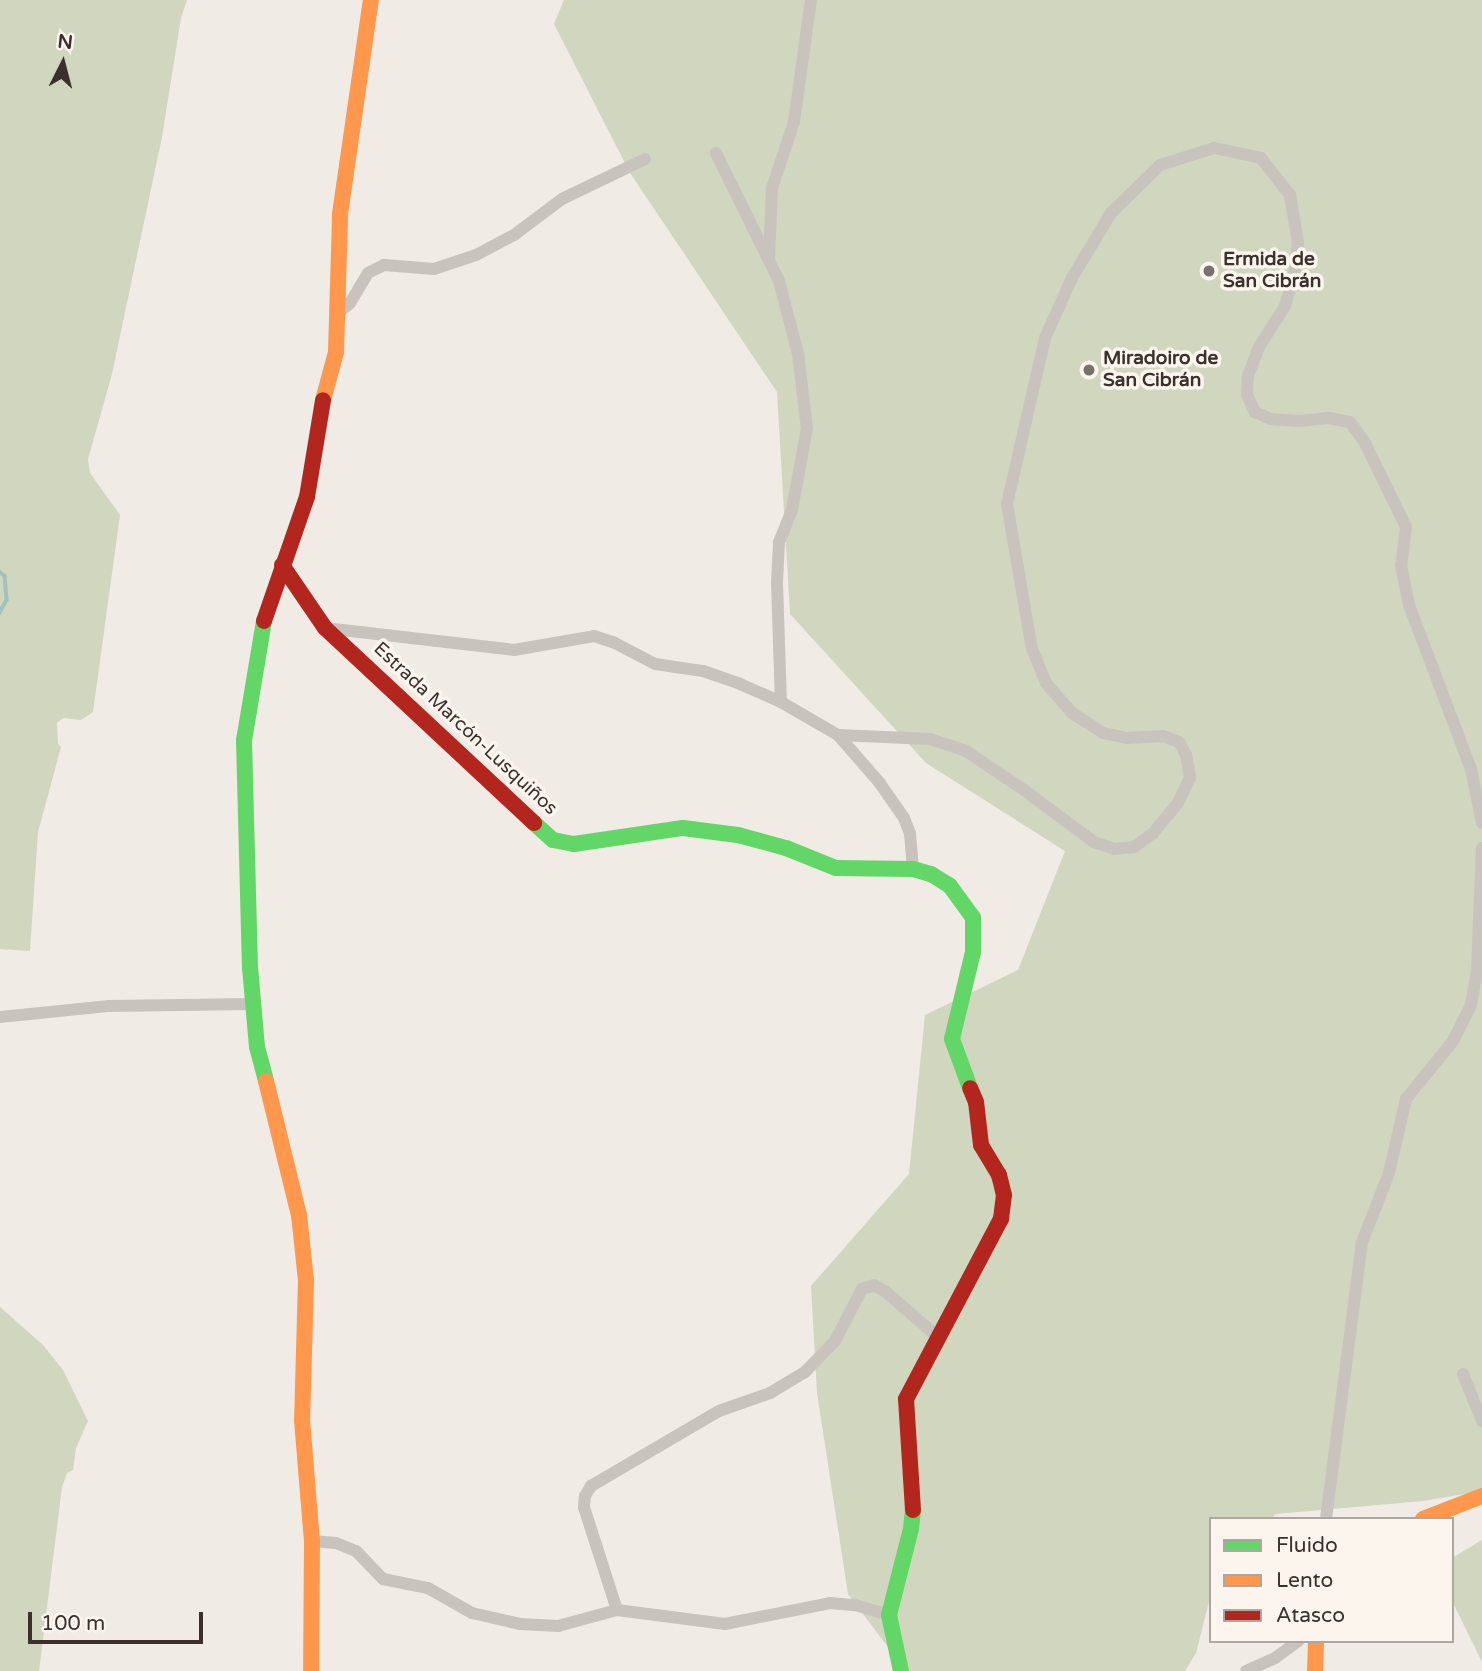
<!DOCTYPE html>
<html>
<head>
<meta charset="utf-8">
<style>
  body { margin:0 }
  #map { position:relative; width:1482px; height:1671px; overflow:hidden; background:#f0ebe5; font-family:"Varela Round",sans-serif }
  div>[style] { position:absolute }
  .green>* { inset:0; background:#d1d6bf }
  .stream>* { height:3.5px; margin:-1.75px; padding:0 1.75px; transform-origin:1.75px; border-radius:1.75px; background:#a1c2c1 }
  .street>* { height:12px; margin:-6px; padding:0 6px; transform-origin:6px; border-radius:6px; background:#c9c3be }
  .fast>* { height:16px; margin:-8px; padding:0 8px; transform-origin:8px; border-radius:8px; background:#63d668 }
  .slow>* { height:16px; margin:-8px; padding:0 8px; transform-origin:8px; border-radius:8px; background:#ff974d }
  .jam>* { height:16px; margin:-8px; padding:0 8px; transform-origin:8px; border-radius:8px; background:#b3261e }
  .dots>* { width:19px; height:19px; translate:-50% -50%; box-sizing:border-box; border:4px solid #fbf5ee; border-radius:50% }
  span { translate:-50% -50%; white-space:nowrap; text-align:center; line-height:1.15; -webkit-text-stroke:7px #fbf5ee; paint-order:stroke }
  .poi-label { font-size:19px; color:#3b302b; font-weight:700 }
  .left { translate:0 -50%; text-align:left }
  .street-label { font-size:19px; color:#3b302b }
  .legend { position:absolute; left:1209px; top:1517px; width:245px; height:126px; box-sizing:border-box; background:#fbf5ee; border:2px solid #aea6a0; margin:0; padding:9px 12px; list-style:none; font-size:21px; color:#3b302b }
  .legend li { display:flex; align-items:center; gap:14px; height:35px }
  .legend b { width:35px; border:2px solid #aea6a0 }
  .north { position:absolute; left:28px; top:28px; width:70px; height:70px; -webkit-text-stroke:5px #fbf5ee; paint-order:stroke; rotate:6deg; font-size:19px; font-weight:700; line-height:28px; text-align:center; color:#3b302b }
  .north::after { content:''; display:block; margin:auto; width:24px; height:32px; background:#3b302b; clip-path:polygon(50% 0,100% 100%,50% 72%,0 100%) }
  .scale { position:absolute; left:28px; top:1612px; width:175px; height:32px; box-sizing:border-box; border:4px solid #3b302b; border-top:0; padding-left:9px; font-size:21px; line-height:24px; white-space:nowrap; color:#3b302b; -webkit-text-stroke:5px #fbf5ee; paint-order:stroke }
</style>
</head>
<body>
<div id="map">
  <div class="green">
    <div style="clip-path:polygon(0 0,187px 0,181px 18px,162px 137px,112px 374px,88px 459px,90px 473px,120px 515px,93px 712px,81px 720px,63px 718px,57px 723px,58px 744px,61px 747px,38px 832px,30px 951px,0 949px)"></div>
    <div style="clip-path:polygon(564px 0,1482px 0,1482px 1491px,1423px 1501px,1276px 1514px,1270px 1519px,1211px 1519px,1211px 1594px,1196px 1653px,1185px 1671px,906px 1671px,848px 1594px,817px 1393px,811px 1286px,909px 1174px,925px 1015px,1018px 970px,1065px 851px,926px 763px,790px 614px,777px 392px,630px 173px,554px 24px)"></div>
    <div style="clip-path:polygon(0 1307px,43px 1345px,63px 1370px,88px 1421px,76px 1448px,73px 1470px,67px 1473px,62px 1487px,39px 1671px,0 1671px)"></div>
    <div style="clip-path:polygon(1482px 1540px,1482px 1662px,1452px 1601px,1452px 1558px)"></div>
  </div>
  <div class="stream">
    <div style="left:0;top:572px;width:6px;rotate:39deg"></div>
    <div style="left:5px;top:576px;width:24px;rotate:85deg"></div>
    <div style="left:7px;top:600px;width:15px;rotate:118deg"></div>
  </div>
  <div class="street">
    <div style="left:716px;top:153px;width:143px;rotate:63.8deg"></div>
    <div style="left:779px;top:281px;width:75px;rotate:75.4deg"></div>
    <div style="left:798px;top:354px;width:75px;rotate:83.1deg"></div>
    <div style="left:807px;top:428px;width:83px;rotate:100.4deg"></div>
    <div style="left:792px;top:510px;width:35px;rotate:112deg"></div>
    <div style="left:779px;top:543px;width:40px;rotate:92.9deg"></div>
    <div style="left:777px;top:583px;width:119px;rotate:88.1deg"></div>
    <div style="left:769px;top:260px;width:72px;rotate:-87.6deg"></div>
    <div style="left:772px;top:188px;width:70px;rotate:-71.6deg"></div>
    <div style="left:794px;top:122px;width:123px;rotate:-82.1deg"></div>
    <div style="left:337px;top:314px;width:17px;rotate:-40deg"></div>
    <div style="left:350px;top:303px;width:35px;rotate:-59deg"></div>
    <div style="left:368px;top:273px;width:18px;rotate:-27deg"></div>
    <div style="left:384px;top:265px;width:50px;rotate:4.6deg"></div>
    <div style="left:434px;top:269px;width:44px;rotate:-18.4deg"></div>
    <div style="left:476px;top:255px;width:43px;rotate:-27.8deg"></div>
    <div style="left:514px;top:235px;width:60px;rotate:-36.9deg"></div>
    <div style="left:562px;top:199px;width:92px;rotate:-25.7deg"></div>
    <div style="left:325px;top:628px;width:190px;rotate:6.6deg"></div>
    <div style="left:514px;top:650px;width:81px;rotate:-9.9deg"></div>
    <div style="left:594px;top:636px;width:20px;rotate:18deg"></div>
    <div style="left:613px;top:642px;width:47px;rotate:27.6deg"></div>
    <div style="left:655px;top:664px;width:49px;rotate:8.3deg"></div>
    <div style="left:703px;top:671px;width:39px;rotate:19deg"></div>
    <div style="left:740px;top:684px;width:45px;rotate:23.7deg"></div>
    <div style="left:781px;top:702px;width:66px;rotate:30.1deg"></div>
    <div style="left:838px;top:735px;width:62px;rotate:48.9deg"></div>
    <div style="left:879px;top:782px;width:44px;rotate:55.2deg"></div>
    <div style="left:904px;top:818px;width:17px;rotate:69deg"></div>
    <div style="left:910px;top:834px;width:35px;rotate:85deg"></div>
    <div style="left:838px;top:735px;width:92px;rotate:2.5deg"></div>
    <div style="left:930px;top:739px;width:38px;rotate:18deg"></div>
    <div style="left:966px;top:751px;width:70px;rotate:33.9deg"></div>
    <div style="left:1024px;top:790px;width:87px;rotate:36.6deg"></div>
    <div style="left:1094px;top:842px;width:21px;rotate:19deg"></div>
    <div style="left:1114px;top:849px;width:20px;rotate:-6deg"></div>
    <div style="left:1134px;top:847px;width:24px;rotate:-36deg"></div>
    <div style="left:1153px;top:833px;width:39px;rotate:-50deg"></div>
    <div style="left:1178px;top:803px;width:29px;rotate:-65deg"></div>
    <div style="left:1190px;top:777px;width:22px;rotate:-100deg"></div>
    <div style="left:1186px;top:755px;width:15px;rotate:-118deg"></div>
    <div style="left:1179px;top:742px;width:17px;rotate:-159deg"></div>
    <div style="left:1163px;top:736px;width:36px;rotate:177deg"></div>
    <div style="left:1127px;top:738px;width:25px;rotate:-168deg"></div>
    <div style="left:1103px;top:733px;width:37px;rotate:-147deg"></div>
    <div style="left:1072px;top:713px;width:40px;rotate:-131deg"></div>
    <div style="left:1046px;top:683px;width:37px;rotate:-112deg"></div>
    <div style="left:1032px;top:649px;width:147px;rotate:-99.8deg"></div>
    <div style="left:1007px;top:504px;width:170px;rotate:-77.1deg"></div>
    <div style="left:1045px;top:338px;width:66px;rotate:-65.8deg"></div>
    <div style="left:1072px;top:278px;width:76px;rotate:-59deg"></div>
    <div style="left:1111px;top:213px;width:69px;rotate:-44.4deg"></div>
    <div style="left:1160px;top:165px;width:57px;rotate:-17.5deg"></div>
    <div style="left:1214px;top:148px;width:48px;rotate:12deg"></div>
    <div style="left:1261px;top:158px;width:47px;rotate:51.9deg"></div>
    <div style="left:1290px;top:195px;width:49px;rotate:80.5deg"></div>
    <div style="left:1298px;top:243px;width:32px;rotate:97deg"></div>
    <div style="left:1294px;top:275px;width:32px;rotate:106deg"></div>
    <div style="left:1285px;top:306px;width:49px;rotate:122.4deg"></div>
    <div style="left:1259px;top:347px;width:30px;rotate:111deg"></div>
    <div style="left:1248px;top:375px;width:20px;rotate:93deg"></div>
    <div style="left:1247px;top:395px;width:19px;rotate:65deg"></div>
    <div style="left:1255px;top:412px;width:17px;rotate:24deg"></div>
    <div style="left:1271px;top:419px;width:28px;rotate:4deg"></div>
    <div style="left:1299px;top:421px;width:30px;rotate:-6deg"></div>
    <div style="left:1329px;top:418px;width:21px;rotate:11deg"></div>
    <div style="left:1350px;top:422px;width:26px;rotate:54deg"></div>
    <div style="left:1365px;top:443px;width:93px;rotate:64deg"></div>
    <div style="left:1406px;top:527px;width:38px;rotate:97deg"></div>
    <div style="left:1401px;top:565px;width:41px;rotate:78.7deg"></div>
    <div style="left:1409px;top:605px;width:175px;rotate:69.3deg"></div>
    <div style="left:1471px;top:769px;width:55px;rotate:78.5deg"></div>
    <div style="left:0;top:1017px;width:110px;rotate:-5.8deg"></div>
    <div style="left:109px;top:1006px;width:144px;rotate:-0.8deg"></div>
    <div style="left:1463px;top:1374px;width:51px;rotate:68deg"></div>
    <div style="left:1326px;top:1519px;width:279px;rotate:-82.6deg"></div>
    <div style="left:1362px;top:1242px;width:74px;rotate:-68.6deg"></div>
    <div style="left:1389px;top:1173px;width:76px;rotate:-77.1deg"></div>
    <div style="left:1406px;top:1099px;width:75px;rotate:-51deg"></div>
    <div style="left:1453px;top:1041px;width:40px;rotate:-63.4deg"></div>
    <div style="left:1471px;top:1005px;width:35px;rotate:-80deg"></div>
    <div style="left:1477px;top:971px;width:123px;rotate:-87.7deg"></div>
    <div style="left:312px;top:1541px;width:24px;rotate:5deg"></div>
    <div style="left:336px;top:1543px;width:22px;rotate:22deg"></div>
    <div style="left:356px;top:1551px;width:39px;rotate:46deg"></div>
    <div style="left:383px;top:1579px;width:46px;rotate:11.3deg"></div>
    <div style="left:428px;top:1588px;width:51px;rotate:29.6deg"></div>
    <div style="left:472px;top:1613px;width:49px;rotate:12.9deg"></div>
    <div style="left:520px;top:1624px;width:38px;rotate:3deg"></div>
    <div style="left:558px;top:1626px;width:61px;rotate:-15.2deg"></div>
    <div style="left:617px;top:1610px;width:109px;rotate:7.4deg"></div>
    <div style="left:725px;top:1624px;width:107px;rotate:-11.3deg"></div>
    <div style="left:830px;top:1603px;width:25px;rotate:5deg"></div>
    <div style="left:855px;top:1605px;width:35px;rotate:16deg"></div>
    <div style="left:617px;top:1610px;width:108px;rotate:-107.8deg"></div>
    <div style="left:584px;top:1507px;width:11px;rotate:-85deg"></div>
    <div style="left:585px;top:1496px;width:12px;rotate:-59deg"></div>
    <div style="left:591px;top:1486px;width:148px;rotate:-30.4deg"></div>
    <div style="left:719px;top:1411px;width:54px;rotate:-19.4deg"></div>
    <div style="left:770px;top:1393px;width:41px;rotate:-31deg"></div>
    <div style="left:805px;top:1372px;width:43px;rotate:-45.9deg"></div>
    <div style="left:835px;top:1341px;width:59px;rotate:-62.6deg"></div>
    <div style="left:862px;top:1289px;width:13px;rotate:-18deg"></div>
    <div style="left:874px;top:1285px;width:14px;rotate:30deg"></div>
    <div style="left:886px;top:1292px;width:69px;rotate:40.9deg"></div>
    <div style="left:1246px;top:1671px;width:32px;rotate:-24deg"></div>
    <div style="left:1275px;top:1658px;width:29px;rotate:-36deg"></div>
  </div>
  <div class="fast">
    <div style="left:264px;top:621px;width:121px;rotate:99.5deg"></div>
    <div style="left:244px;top:740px;width:227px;rotate:88.5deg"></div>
    <div style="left:250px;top:967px;width:80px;rotate:85deg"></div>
    <div style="left:257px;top:1047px;width:35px;rotate:75deg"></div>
    <div style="left:534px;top:823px;width:25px;rotate:42deg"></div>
    <div style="left:553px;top:840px;width:21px;rotate:11deg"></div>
    <div style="left:574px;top:844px;width:110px;rotate:-8.4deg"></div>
    <div style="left:683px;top:828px;width:55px;rotate:7.3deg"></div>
    <div style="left:738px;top:835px;width:50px;rotate:15.2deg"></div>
    <div style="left:786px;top:848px;width:54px;rotate:21.8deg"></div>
    <div style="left:836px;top:868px;width:77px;rotate:0.7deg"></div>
    <div style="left:913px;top:869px;width:19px;rotate:16deg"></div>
    <div style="left:931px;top:874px;width:22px;rotate:32deg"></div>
    <div style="left:950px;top:886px;width:39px;rotate:54deg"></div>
    <div style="left:973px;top:918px;width:34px;rotate:90deg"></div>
    <div style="left:973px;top:952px;width:89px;rotate:103.6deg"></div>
    <div style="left:952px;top:1039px;width:52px;rotate:69.8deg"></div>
    <div style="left:901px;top:1671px;width:57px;rotate:-102.1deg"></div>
    <div style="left:889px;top:1615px;width:89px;rotate:-75.7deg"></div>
    <div style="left:911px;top:1529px;width:19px;rotate:-84deg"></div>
  </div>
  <div class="slow">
    <div style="left:323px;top:400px;width:50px;rotate:-74.8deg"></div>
    <div style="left:336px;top:352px;width:138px;rotate:-88.3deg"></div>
    <div style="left:340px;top:214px;width:216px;rotate:-81.8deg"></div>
    <div style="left:266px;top:1081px;width:138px;rotate:76.2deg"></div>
    <div style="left:299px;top:1215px;width:65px;rotate:83.9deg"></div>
    <div style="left:306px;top:1280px;width:140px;rotate:91.6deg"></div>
    <div style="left:302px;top:1420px;width:121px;rotate:85.3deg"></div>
    <div style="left:312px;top:1541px;width:130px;rotate:90.4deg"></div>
    <div style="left:1423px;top:1519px;width:63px;rotate:-21.3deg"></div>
    <div style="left:1315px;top:1671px;width:30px;rotate:-88deg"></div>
  </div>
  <div class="jam">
    <div style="left:282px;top:565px;width:76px;rotate:55.7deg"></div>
    <div style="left:325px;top:628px;width:286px;rotate:43deg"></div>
    <div style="left:264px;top:621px;width:131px;rotate:-70.9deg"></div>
    <div style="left:307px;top:497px;width:98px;rotate:-80.6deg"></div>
    <div style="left:913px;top:1510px;width:111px;rotate:-93.6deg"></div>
    <div style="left:906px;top:1399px;width:204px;rotate:-62.2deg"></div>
    <div style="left:1001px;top:1219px;width:24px;rotate:-83deg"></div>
    <div style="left:1004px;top:1195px;width:21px;rotate:-104deg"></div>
    <div style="left:999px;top:1175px;width:35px;rotate:-121deg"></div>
    <div style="left:981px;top:1145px;width:43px;rotate:-96.6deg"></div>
    <div style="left:976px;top:1102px;width:15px;rotate:-113deg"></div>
  </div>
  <div class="dots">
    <div style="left:1209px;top:271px;background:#7a716c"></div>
    <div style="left:1089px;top:370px;background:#7a716c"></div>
  </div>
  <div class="poi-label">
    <span class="left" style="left:1223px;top:271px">Ermida de<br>San Cibrán</span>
    <span class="left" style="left:1103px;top:370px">Miradoiro de<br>San Cibrán</span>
  </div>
  <div class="street-label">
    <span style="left:465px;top:729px;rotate:43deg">Estrada Marcón-Lusquiños</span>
  </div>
  <ul class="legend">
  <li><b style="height:9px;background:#63d668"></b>Fluido</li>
  <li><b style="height:9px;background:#ff974d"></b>Lento</li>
  <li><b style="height:9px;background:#b3261e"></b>Atasco</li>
  </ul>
  <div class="north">N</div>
  <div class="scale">100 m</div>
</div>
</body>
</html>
